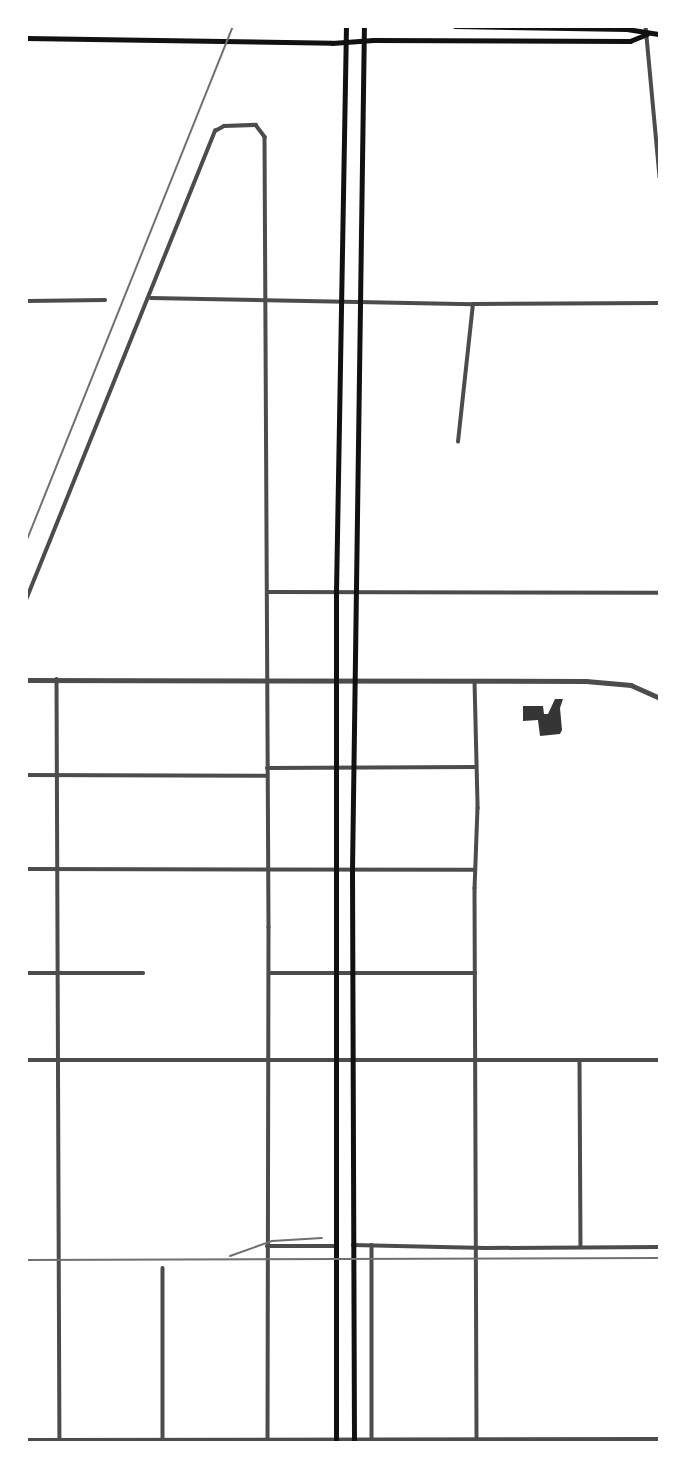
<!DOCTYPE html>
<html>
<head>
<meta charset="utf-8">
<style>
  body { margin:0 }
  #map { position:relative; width:686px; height:1469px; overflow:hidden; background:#fff; font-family:Rubik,sans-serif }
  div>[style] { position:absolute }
  .building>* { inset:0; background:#353535 }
  .minor>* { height:3.5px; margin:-1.75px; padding:0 1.75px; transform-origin:1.75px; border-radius:1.75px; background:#4c4c4c }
  .tertiary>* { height:4.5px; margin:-2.25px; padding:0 2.25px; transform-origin:2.25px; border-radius:2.25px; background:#4c4c4c }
  .secondary>* { height:4.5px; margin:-2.25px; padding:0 2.25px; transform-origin:2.25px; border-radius:2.25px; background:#111 }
  .primary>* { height:5px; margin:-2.5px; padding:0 2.5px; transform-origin:2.5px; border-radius:2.5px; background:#111 }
  .rail>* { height:2px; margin:-1px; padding:0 1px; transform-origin:1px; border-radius:1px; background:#707070 }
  span { translate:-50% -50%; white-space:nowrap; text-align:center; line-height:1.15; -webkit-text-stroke:5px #fff; paint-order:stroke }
  .frame { position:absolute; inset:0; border:28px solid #fff; pointer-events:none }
</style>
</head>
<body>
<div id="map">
  <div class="building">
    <div style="clip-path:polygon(555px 699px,563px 699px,560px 708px,562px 730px,560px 734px,540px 736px,538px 720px,523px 721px,523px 706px,543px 706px,544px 714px,548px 714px)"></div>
  </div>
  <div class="minor">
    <div style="left:646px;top:26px;width:152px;rotate:84.7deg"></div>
    <div style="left:151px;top:298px;width:322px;rotate:1.1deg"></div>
    <div style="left:473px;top:304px;width:187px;rotate:-0.3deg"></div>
    <div style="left:26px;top:301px;width:79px;rotate:-0.7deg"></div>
    <div style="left:458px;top:442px;width:138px;rotate:-83.8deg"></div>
    <div style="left:268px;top:592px;width:392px;rotate:0.1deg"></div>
    <div style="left:26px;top:600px;width:506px;rotate:-68.05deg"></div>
    <div style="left:215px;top:131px;width:10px;rotate:-29deg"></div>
    <div style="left:224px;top:126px;width:32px;rotate:-2deg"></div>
    <div style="left:256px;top:125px;width:15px;rotate:53deg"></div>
    <div style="left:265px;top:137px;width:790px;rotate:89.71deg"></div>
    <div style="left:269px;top:927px;width:516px;rotate:90.11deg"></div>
    <div style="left:57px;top:679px;width:764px;rotate:89.78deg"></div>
    <div style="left:475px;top:681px;width:127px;rotate:88.6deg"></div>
    <div style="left:478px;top:808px;width:80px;rotate:92.1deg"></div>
    <div style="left:475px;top:888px;width:555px;rotate:89.79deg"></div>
    <div style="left:267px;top:768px;width:208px;rotate:-0.3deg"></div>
    <div style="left:26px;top:775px;width:241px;rotate:0.2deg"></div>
    <div style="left:26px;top:869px;width:449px;rotate:0.1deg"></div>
    <div style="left:26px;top:973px;width:117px"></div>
    <div style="left:269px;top:973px;width:206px"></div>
    <div style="left:580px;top:1060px;width:187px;rotate:89.7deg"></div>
    <div style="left:353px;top:1245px;width:132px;rotate:1.3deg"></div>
    <div style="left:485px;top:1248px;width:175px;rotate:-0.3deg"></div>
    <div style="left:372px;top:1245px;width:198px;rotate:90deg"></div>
    <div style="left:267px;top:1246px;width:67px"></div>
    <div style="left:163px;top:1268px;width:175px;rotate:90deg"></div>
  </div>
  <div class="tertiary">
    <div style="left:26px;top:680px;width:560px;rotate:0.1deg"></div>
    <div style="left:586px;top:681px;width:45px;rotate:5.1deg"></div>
    <div style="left:631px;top:685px;width:32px;rotate:24deg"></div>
    <div style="left:26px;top:1060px;width:634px"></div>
    <div style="left:26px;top:1440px;width:634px;rotate:-0.09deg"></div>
  </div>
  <div class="secondary">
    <div style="left:350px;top:26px;width:87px"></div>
    <div style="left:455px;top:26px;width:172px;rotate:1deg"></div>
    <div style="left:627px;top:29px;width:33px;rotate:9deg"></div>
    <div style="left:26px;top:38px;width:306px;rotate:0.9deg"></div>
    <div style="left:332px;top:43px;width:41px;rotate:-4.2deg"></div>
    <div style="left:373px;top:40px;width:257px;rotate:0.2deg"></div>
    <div style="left:630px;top:41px;width:18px;rotate:-22deg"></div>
  </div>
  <div class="primary">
    <div style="left:336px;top:1443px;width:851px;rotate:-90deg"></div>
    <div style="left:336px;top:592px;width:566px;rotate:-88.99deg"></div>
    <div style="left:354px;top:1443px;width:573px;rotate:-90.2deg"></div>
    <div style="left:352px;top:870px;width:844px;rotate:-89.19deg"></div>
  </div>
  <div class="rail">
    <div style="left:26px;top:542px;width:556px;rotate:-68.14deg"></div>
    <div style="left:230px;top:1256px;width:45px;rotate:-19.7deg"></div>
    <div style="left:272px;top:1241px;width:50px;rotate:-3.4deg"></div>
    <div style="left:26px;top:1260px;width:634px;rotate:-0.18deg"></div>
  </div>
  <div class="frame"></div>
</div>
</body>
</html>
